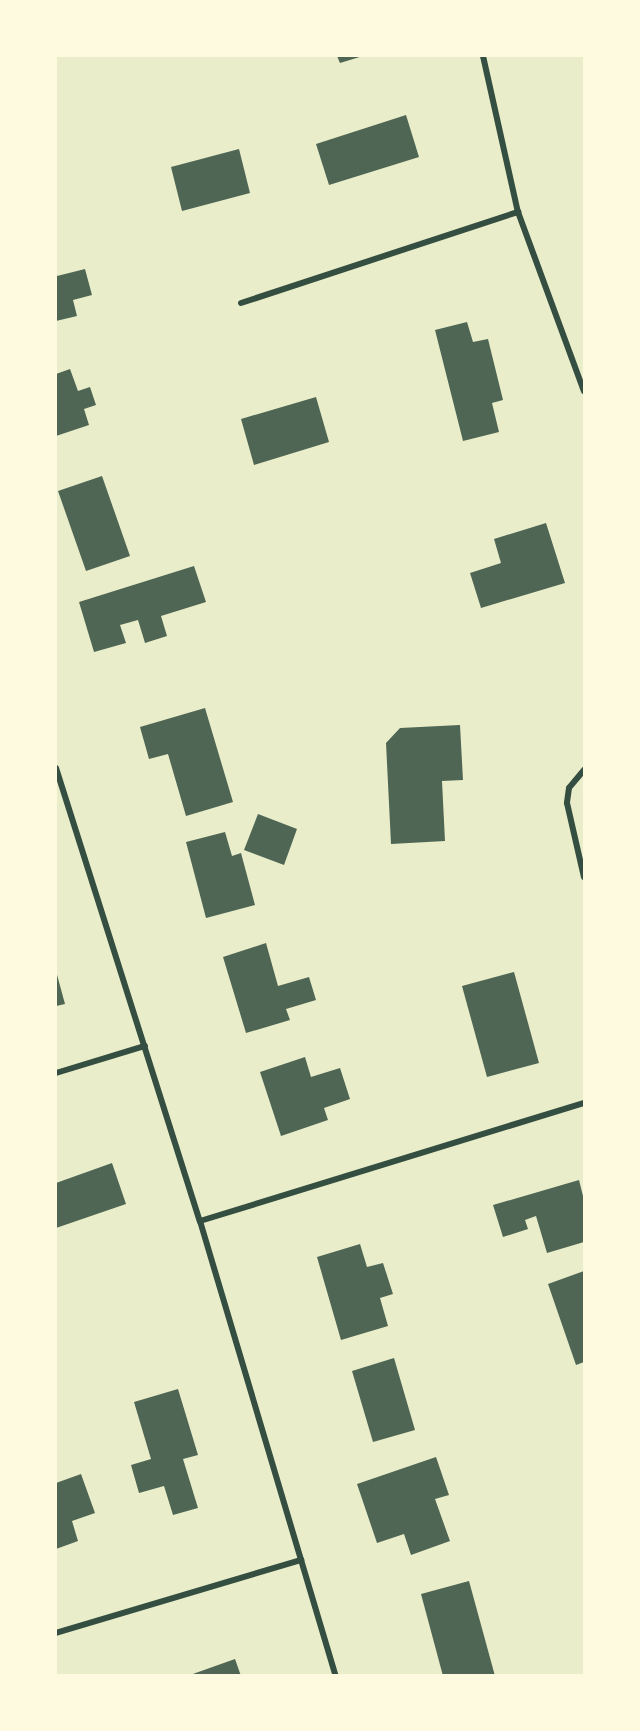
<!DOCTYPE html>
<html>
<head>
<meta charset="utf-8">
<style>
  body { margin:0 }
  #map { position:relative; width:640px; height:1731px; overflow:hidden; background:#e9edc9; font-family:"Roboto Serif",serif }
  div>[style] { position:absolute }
  .building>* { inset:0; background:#4f6655 }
  .minor>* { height:6px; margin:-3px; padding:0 3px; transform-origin:3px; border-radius:3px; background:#344e41 }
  span { translate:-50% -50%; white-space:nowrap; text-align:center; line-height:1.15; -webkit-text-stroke:4.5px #fefae0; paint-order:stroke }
  .frame { position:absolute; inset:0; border:57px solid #fefae0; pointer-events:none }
</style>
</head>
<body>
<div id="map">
  <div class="building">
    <div style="clip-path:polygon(337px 56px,363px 56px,340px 63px)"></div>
    <div style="clip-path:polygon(406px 115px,419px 157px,329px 185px,316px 144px)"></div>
    <div style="clip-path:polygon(239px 149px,250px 193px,182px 211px,171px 167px)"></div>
    <div style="clip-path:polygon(85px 269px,92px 295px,73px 300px,77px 316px,56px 321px,56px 271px,57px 276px)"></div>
    <div style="clip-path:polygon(467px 322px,473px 342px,488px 339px,503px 400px,492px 403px,499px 432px,463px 441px,435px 330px)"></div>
    <div style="clip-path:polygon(70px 369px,78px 391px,90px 387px,96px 405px,84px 409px,89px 425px,56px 436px,56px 374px)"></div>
    <div style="clip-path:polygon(316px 397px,329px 442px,254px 465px,241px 419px)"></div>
    <div style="clip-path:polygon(102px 476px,130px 556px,86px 571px,58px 491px)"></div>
    <div style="clip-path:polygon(546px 523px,565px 583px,481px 608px,470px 573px,501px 563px,494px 539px)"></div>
    <div style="clip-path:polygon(194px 566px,206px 602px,161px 616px,167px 636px,145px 643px,138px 620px,120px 625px,126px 643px,94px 652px,79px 602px)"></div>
    <div style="clip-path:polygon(205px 708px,233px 802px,186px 816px,168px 754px,149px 759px,140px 727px)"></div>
    <div style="clip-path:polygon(460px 725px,463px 780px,442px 781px,445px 841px,391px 844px,386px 743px,400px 728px)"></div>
    <div style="clip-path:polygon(258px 814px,297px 829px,284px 865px,244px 850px)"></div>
    <div style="clip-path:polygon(225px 832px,232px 856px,241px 853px,255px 905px,206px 918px,186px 842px)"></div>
    <div style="clip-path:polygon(266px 943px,278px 986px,309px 977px,316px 1000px,286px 1009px,290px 1020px,246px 1033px,223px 957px)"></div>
    <div style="clip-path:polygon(56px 971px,65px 1004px,56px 1006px)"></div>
    <div style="clip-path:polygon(514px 972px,539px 1063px,487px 1077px,462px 986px)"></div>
    <div style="clip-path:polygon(305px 1057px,311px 1077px,340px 1068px,350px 1099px,324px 1108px,328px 1120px,281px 1136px,260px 1072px)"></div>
    <div style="clip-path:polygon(112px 1163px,126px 1204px,56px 1228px,56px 1183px)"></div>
    <div style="clip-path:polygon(579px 1180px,584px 1200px,584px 1242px,547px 1253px,536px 1216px,525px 1220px,528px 1229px,503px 1237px,493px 1205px)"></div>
    <div style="clip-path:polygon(360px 1244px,367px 1267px,383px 1263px,393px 1294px,380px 1298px,388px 1326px,341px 1340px,317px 1257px)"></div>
    <div style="clip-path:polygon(584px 1271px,584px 1362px,576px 1365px,548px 1284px)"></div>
    <div style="clip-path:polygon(394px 1358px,415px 1430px,373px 1442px,352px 1371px)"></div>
    <div style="clip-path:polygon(178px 1389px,198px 1455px,183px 1459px,198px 1508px,173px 1515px,164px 1486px,139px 1493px,131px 1465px,151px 1459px,134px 1402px)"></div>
    <div style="clip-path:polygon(436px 1457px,449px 1495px,435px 1499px,450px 1541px,411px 1555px,404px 1534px,377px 1543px,357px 1484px)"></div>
    <div style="clip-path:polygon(81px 1474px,95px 1513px,72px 1521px,78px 1541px,56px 1549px,56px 1483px)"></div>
    <div style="clip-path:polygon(469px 1581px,495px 1676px,443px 1676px,421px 1594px)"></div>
    <div style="clip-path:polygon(235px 1659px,241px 1676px,191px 1676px,190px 1675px)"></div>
  </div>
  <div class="minor">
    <div style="left:483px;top:56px;width:160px;rotate:77.4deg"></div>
    <div style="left:518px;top:212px;width:191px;rotate:69.8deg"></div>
    <div style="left:241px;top:303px;width:292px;rotate:-18.2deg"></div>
    <div style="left:56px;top:768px;width:475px;rotate:72.4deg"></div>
    <div style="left:200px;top:1221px;width:475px;rotate:73.4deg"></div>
    <div style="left:584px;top:770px;width:23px;rotate:130deg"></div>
    <div style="left:569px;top:788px;width:15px;rotate:98deg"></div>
    <div style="left:567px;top:803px;width:76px;rotate:77.1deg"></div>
    <div style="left:56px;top:1073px;width:93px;rotate:-16.9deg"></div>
    <div style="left:200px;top:1221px;width:402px;rotate:-17.1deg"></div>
    <div style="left:56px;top:1633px;width:256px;rotate:-16.6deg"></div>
  </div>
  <div class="frame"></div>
</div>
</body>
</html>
